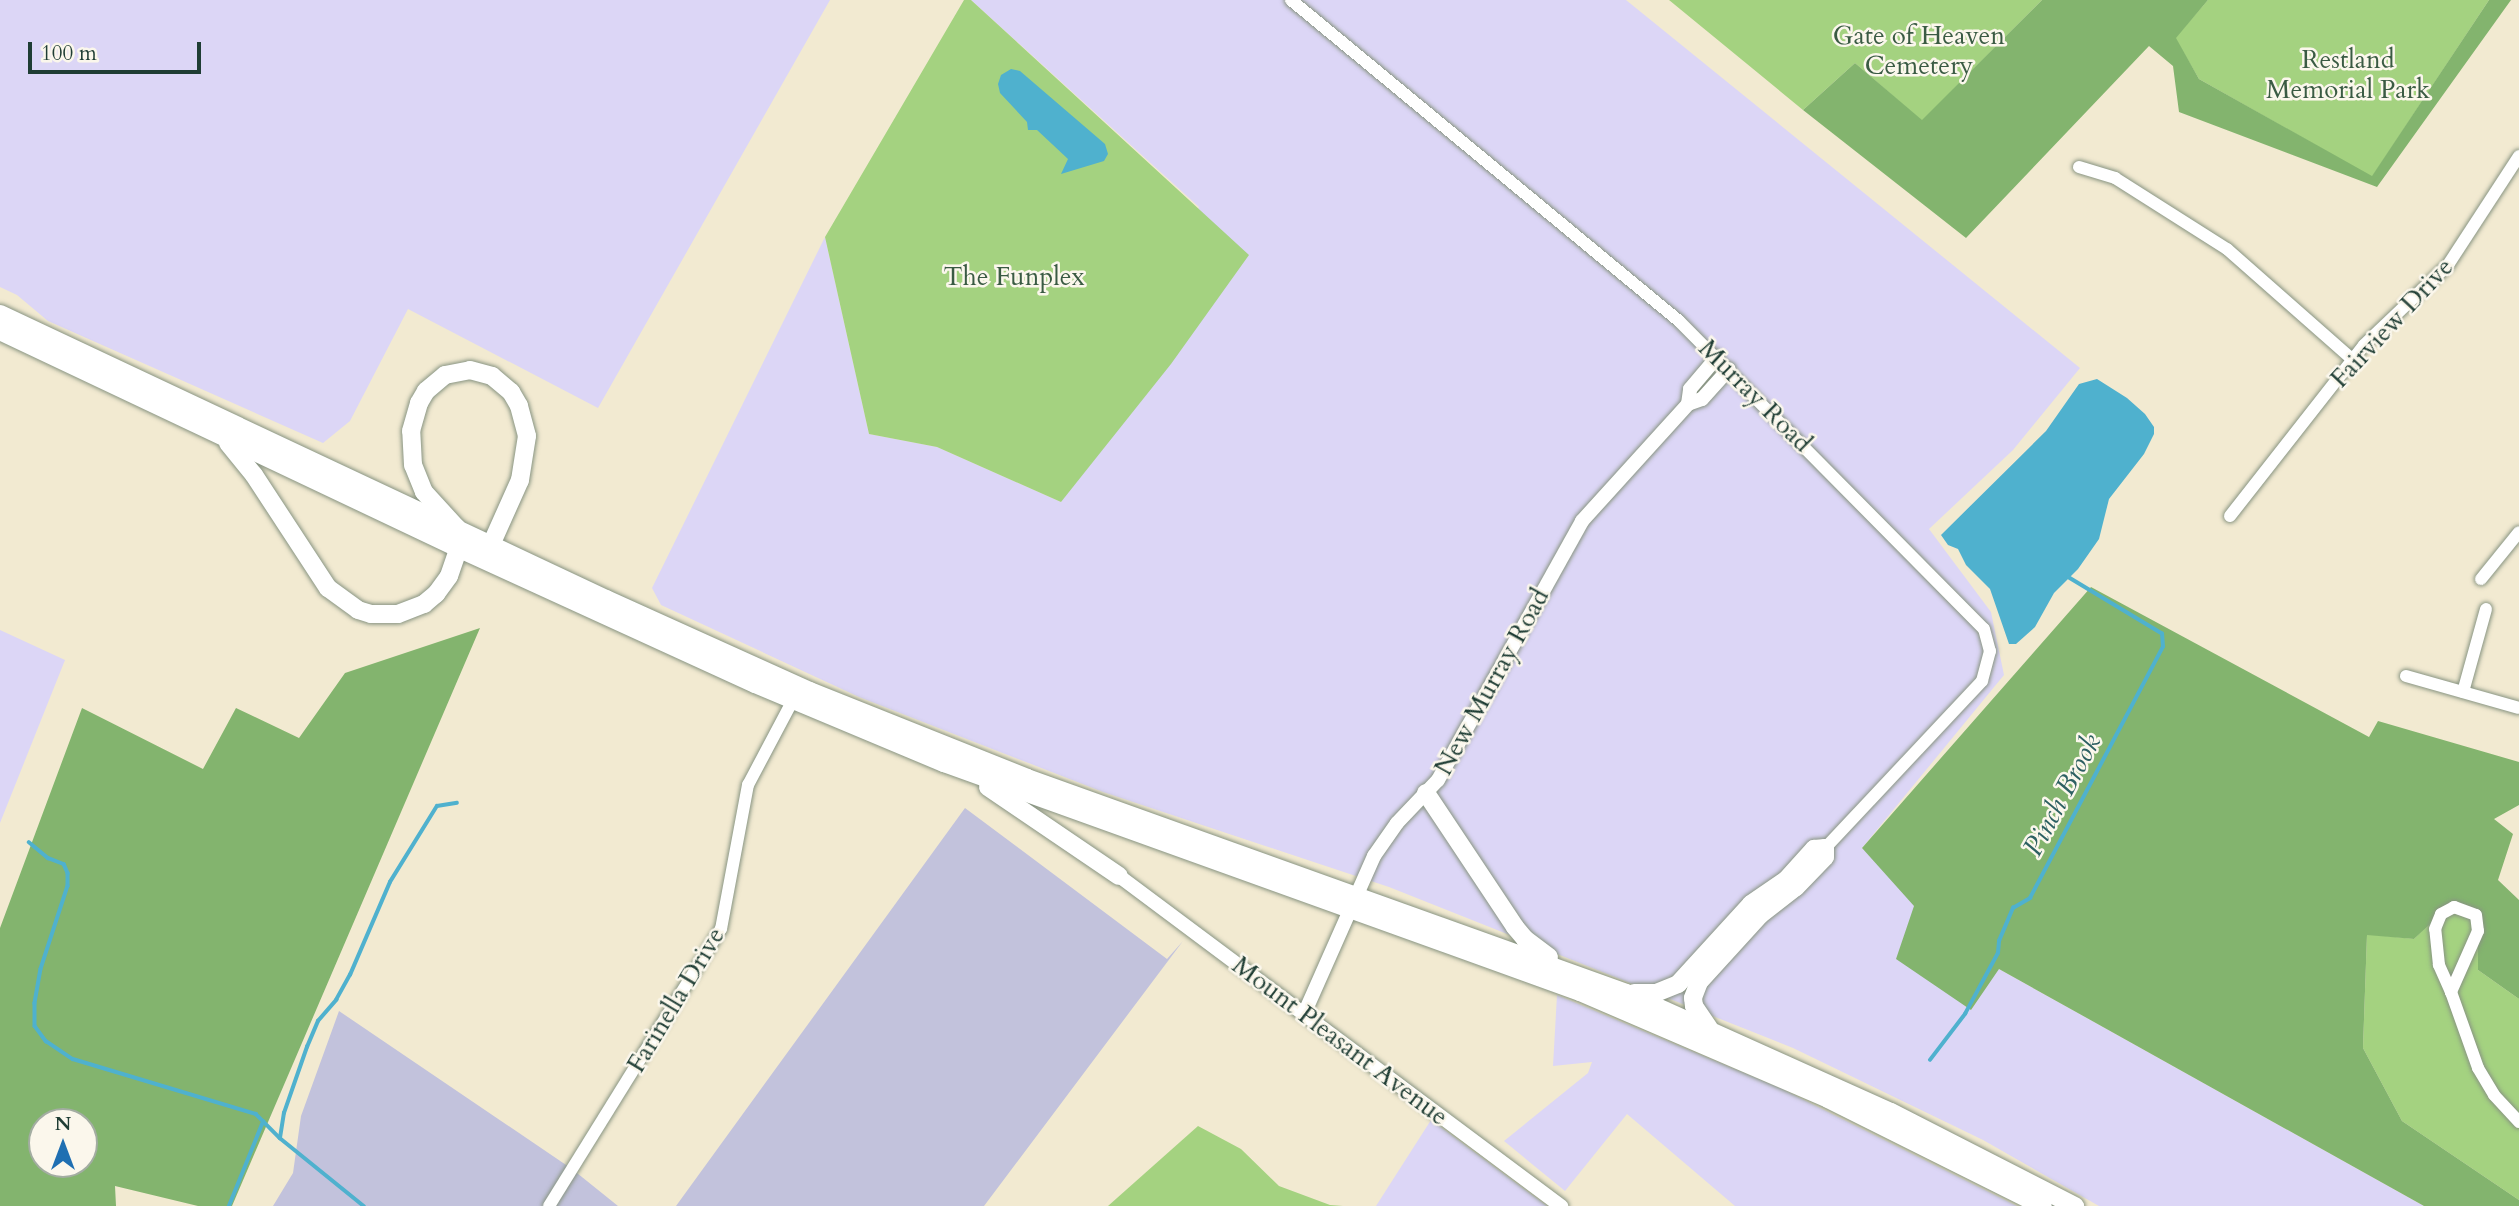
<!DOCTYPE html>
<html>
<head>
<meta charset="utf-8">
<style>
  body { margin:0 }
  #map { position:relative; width:2519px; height:1206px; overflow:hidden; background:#f2ead1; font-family:Cardo,serif }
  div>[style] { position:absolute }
  .built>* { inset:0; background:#dcd6f6 }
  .industrial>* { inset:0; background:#c2c2dc }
  .green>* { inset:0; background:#a4d280 }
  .forest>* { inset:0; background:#83b46e }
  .water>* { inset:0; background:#4fb1ce }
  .stream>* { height:3.5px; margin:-1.75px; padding:0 1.75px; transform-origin:1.75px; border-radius:1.75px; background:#4fb1ce }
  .roads { filter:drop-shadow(0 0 2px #889482) drop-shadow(0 0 2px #889482) }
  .minor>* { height:12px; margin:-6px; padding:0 6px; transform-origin:6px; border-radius:6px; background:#fff }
  .tertiary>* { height:14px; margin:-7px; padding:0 7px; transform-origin:7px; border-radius:7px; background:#fff }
  .primary>* { height:18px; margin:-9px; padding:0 9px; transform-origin:9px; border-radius:9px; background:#fff }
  span { translate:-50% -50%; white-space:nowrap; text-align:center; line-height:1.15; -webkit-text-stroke:5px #fbf7ec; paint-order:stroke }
  .park-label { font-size:26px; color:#3a5b43 }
  .street-label { font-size:26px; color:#1f3d34 }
  .water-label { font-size:28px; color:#2d6062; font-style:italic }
  .north { position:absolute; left:28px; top:1108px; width:70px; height:70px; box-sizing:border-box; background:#fbf7ec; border:2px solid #a3ada2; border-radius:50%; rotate:0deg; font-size:19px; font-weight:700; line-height:28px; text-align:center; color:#1f3d34 }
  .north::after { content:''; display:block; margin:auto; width:24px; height:32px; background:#1f6fb2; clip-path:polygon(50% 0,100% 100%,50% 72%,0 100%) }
  .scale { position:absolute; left:28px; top:42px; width:173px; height:32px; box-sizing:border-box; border:4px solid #1f3d34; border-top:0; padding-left:9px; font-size:21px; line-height:24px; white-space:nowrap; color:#1f3d34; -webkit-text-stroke:5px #fbf7ec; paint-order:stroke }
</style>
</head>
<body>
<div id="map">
  <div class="built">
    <div style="clip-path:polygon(0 0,830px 0,598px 408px,408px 309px,350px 421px,323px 443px,48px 321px,17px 295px,0 287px)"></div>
    <div style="clip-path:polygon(971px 0,1626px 0,2080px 368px,2013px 450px,1929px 529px,1991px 612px,2004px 675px,1862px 848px,1999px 969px,2424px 1206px,2099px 1206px,1983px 1140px,1793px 1048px,1389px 887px,1103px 792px,859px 697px,661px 605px,652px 588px,825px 237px,869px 434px,937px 447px,1061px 502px,1199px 207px)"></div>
    <div style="clip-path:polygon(0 630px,65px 660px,0 823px)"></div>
    <div style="clip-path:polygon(1557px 995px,1780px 1088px,2017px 1206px,1735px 1206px,1627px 1114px,1565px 1191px,1504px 1141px,1588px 1073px,1592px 1062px,1553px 1066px)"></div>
    <div style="clip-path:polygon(1431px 1120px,1438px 1125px,1547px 1206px,1376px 1206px)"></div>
  </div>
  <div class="industrial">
    <div style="clip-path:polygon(965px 808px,1167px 959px,1183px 941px,984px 1206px,676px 1206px)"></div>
    <div style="clip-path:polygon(339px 1011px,572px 1169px,618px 1206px,273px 1206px,293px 1173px,301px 1116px)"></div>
  </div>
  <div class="green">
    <div style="clip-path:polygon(964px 0,971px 0,1249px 255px,1171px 364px,1061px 502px,937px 447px,869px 434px,825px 237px)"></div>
    <div style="clip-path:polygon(1669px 0,2042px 0,1922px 121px,1855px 63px,1803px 110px)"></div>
    <div style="clip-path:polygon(2208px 0,2489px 0,2372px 177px,2199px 79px,2175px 38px)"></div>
    <div style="clip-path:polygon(2455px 900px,2479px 916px,2478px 970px,2519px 999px,2519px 1200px,2402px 1121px,2363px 1048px,2367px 934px,2414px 939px)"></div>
    <div style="clip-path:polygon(1198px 1126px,1241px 1149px,1279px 1186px,1330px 1205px,1343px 1206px,1108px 1206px)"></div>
  </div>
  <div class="forest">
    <div style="clip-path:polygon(2042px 0,2208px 0,2176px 38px,2199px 79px,2372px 176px,2489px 0,2511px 0,2377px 187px,2179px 112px,2173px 66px,2149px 46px,1966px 238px,1803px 110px,1855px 63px,1922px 120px)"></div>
    <div style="clip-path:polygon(2091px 587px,2369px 737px,2378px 721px,2519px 762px,2519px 805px,2494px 819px,2513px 834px,2498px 880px,2519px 900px,2519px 999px,2478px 970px,2478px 916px,2455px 901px,2414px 939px,2367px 935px,2363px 1048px,2402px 1121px,2519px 1200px,2519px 1206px,2424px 1206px,1999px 969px,1971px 1010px,1896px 959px,1914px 906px,1862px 848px)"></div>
    <div style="clip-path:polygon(evenodd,480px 628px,232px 1206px,198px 1206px,115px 1186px,116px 1206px,0 1206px,0 928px,82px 708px,203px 769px,236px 708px,299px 738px,345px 673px,480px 628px,42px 1122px,84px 1122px,84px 1164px,42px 1164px,42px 1122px)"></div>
  </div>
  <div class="water">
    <div style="clip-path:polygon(1011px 69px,1020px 71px,1105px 144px,1108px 154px,1104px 161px,1061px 174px,1068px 159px,1037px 130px,1028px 130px,1027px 122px,1000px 93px,998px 84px,1001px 75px)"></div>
    <div style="clip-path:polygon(2097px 379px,2127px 398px,2145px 414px,2154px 427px,2154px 434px,2144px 454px,2109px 499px,2099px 539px,2078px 569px,2054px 593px,2035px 627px,2016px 644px,2009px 644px,1990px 589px,1966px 565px,1958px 549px,1948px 545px,1941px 535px,2046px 431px,2079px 384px)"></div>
  </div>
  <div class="stream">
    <div style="left:29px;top:842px;width:25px;rotate:40deg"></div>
    <div style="left:48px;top:858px;width:17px;rotate:21deg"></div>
    <div style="left:64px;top:864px;width:10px;rotate:66deg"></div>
    <div style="left:68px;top:873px;width:13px;rotate:90deg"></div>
    <div style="left:68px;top:886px;width:87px;rotate:108deg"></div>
    <div style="left:41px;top:969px;width:35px;rotate:100deg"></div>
    <div style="left:35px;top:1003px;width:23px;rotate:90deg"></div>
    <div style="left:35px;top:1026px;width:19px;rotate:54deg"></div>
    <div style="left:46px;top:1041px;width:32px;rotate:34deg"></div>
    <div style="left:73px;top:1059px;width:191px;rotate:16.7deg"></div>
    <div style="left:256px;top:1114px;width:34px;rotate:45deg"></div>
    <div style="left:280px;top:1138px;width:108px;rotate:39deg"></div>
    <div style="left:1930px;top:1060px;width:58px;rotate:-52.7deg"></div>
    <div style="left:1965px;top:1014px;width:69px;rotate:-61.6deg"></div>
    <div style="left:1998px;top:953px;width:12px;rotate:-85deg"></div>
    <div style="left:1999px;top:941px;width:36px;rotate:-67deg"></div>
    <div style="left:2013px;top:908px;width:20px;rotate:-30deg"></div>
    <div style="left:2030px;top:898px;width:284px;rotate:-62.1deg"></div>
    <div style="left:2163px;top:647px;width:13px;rotate:-94deg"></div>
    <div style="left:2162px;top:634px;width:109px;rotate:-148.9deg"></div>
    <div style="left:280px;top:1138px;width:25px;rotate:-81deg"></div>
    <div style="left:284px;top:1113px;width:70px;rotate:-70.8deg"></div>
    <div style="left:307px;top:1047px;width:28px;rotate:-67deg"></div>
    <div style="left:318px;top:1021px;width:28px;rotate:-49deg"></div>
    <div style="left:336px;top:1000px;width:29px;rotate:-61deg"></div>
    <div style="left:350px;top:975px;width:101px;rotate:-66.7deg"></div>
    <div style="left:390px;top:882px;width:89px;rotate:-58.3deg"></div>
    <div style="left:437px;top:806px;width:20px;rotate:-9deg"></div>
    <div style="left:229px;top:1206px;width:91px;rotate:-68deg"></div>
  </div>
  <div class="roads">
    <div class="minor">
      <div style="left:1291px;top:0;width:504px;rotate:39.6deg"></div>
      <div style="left:1679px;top:321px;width:433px;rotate:45.3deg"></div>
      <div style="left:1984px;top:629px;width:23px;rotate:75deg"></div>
      <div style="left:1990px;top:651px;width:31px;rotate:105deg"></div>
      <div style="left:1982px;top:681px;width:229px;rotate:133.2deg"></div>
      <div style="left:2079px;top:167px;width:38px;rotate:17deg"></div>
      <div style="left:2115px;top:178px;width:133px;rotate:32.4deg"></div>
      <div style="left:2227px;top:249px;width:168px;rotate:41.4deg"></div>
      <div style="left:2230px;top:516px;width:217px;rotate:-51.9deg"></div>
      <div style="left:2364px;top:345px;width:116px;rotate:-43.6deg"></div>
      <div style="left:2448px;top:265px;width:130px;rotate:-56.9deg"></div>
      <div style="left:2481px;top:579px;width:60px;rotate:-51deg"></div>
      <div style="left:2406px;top:676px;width:117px;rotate:15.8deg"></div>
      <div style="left:2463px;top:692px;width:86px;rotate:-74.5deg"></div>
      <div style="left:2454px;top:907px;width:23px;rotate:20deg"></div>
      <div style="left:2476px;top:915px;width:16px;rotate:83deg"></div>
      <div style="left:2478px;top:931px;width:67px;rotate:113.9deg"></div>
      <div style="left:2451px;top:992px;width:30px;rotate:-114deg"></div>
      <div style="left:2439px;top:965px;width:36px;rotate:-96deg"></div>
      <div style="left:2435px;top:929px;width:16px;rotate:-68deg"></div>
      <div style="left:2441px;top:914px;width:15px;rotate:-28deg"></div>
      <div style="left:2451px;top:992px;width:81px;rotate:70.4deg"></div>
      <div style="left:2478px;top:1068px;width:31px;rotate:59deg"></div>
      <div style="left:2494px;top:1095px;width:37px;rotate:47deg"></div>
      <div style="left:549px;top:1206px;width:326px;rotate:-58.2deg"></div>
      <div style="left:721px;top:929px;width:147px;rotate:-79.4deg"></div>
      <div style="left:748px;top:785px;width:96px;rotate:-62.1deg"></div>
    </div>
    <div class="tertiary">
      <div style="left:1688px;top:404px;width:15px;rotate:-20deg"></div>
      <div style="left:1702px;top:399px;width:40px;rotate:-48deg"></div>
      <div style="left:1119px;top:876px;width:552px;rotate:36.75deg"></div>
      <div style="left:1304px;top:1014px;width:173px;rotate:-66.1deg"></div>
      <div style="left:1374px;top:856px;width:40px;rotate:-55.1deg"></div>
      <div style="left:1397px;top:823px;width:59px;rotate:-46.4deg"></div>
      <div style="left:1438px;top:780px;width:296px;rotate:-60.9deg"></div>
      <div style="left:1582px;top:521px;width:158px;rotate:-47.8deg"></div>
      <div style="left:1688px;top:404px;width:15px;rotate:-82deg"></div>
      <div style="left:1690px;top:389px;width:42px;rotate:-49.8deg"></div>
    </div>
    <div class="primary">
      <div style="left:0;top:314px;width:670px;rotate:25.19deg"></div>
      <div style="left:606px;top:599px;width:224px;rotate:24.3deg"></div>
      <div style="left:810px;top:691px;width:234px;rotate:21.8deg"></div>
      <div style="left:1027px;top:778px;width:636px;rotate:19.74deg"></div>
      <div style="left:1626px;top:993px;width:290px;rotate:24.2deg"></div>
      <div style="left:1891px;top:1112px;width:207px;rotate:27.1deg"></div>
      <div style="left:0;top:331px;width:509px;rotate:25.36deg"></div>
      <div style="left:460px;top:549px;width:324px;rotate:24.6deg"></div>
      <div style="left:755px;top:684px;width:205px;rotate:22.7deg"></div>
      <div style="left:944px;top:763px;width:676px;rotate:19.8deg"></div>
      <div style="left:1580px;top:992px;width:270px;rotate:23.3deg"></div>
      <div style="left:1828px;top:1099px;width:240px;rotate:26.5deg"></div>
      <div style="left:228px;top:443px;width:41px;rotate:50.9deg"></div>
      <div style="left:254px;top:475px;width:135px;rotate:56.8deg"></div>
      <div style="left:328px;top:588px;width:37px;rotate:36deg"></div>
      <div style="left:358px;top:610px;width:14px;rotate:17deg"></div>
      <div style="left:371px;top:614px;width:27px"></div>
      <div style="left:398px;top:614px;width:28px;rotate:-21deg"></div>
      <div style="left:424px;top:604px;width:16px;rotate:-40deg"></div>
      <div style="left:436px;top:594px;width:22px;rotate:-54deg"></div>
      <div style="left:449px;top:576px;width:36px;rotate:-71deg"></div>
      <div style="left:461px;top:542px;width:15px;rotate:-106deg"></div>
      <div style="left:457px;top:528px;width:49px;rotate:-132.5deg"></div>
      <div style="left:424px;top:492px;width:29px;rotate:-112deg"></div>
      <div style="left:413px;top:465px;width:34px;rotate:-93deg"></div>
      <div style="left:411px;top:431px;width:29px;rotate:-74deg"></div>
      <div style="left:419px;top:403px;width:14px;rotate:-60deg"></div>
      <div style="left:426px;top:391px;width:25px;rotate:-40deg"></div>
      <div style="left:445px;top:375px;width:25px;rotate:-11deg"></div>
      <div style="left:470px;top:370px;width:23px;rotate:15deg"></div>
      <div style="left:492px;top:376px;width:25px;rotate:40deg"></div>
      <div style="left:511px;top:392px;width:16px;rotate:60deg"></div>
      <div style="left:519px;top:406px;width:31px;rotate:75deg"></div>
      <div style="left:527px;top:436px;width:45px;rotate:99deg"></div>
      <div style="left:520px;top:480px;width:83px;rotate:114.1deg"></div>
      <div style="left:988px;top:787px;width:158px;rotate:34.2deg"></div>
      <div style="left:1426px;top:793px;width:161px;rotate:56.4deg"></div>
      <div style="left:1515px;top:927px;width:16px;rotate:50deg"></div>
      <div style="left:1525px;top:939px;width:30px;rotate:37deg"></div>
      <div style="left:1634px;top:993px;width:22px"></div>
      <div style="left:1656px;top:993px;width:24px;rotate:-22deg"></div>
      <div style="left:1678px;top:984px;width:108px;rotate:-47.6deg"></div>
      <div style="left:1751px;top:904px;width:42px;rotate:-34.4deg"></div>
      <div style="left:1786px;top:880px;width:42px;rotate:-47.9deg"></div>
      <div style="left:1814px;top:849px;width:11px;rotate:-5deg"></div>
      <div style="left:1825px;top:848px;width:9px;rotate:90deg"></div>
      <div style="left:1825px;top:857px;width:42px;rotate:134deg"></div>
      <div style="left:1796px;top:887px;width:46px;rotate:142.1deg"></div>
      <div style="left:1760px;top:915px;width:91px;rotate:132.3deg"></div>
      <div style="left:1699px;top:982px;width:17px;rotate:111deg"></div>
      <div style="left:1693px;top:998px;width:8px;rotate:83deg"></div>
      <div style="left:1694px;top:1006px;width:27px;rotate:56deg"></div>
    </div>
  </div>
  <div class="park-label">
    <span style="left:1919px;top:51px">Gate of Heaven<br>Cemetery</span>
    <span style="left:2348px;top:75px">Restland<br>Memorial Park</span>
    <span style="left:1014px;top:277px">The Funplex</span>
  </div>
  <div class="street-label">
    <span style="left:2392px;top:323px;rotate:-47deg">Fairview Drive</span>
    <span style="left:1755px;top:396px;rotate:45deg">Murray Road</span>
    <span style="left:1492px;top:682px;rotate:-61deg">New Murray Road</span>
    <span style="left:676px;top:1000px;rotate:-59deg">Farinella Drive</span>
    <span style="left:1340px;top:1041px;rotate:37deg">Mount Pleasant Avenue</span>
  </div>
  <div class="water-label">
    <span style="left:2062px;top:795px;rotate:-62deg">Pinch Brook</span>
  </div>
  <div class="north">N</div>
  <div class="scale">100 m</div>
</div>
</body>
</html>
